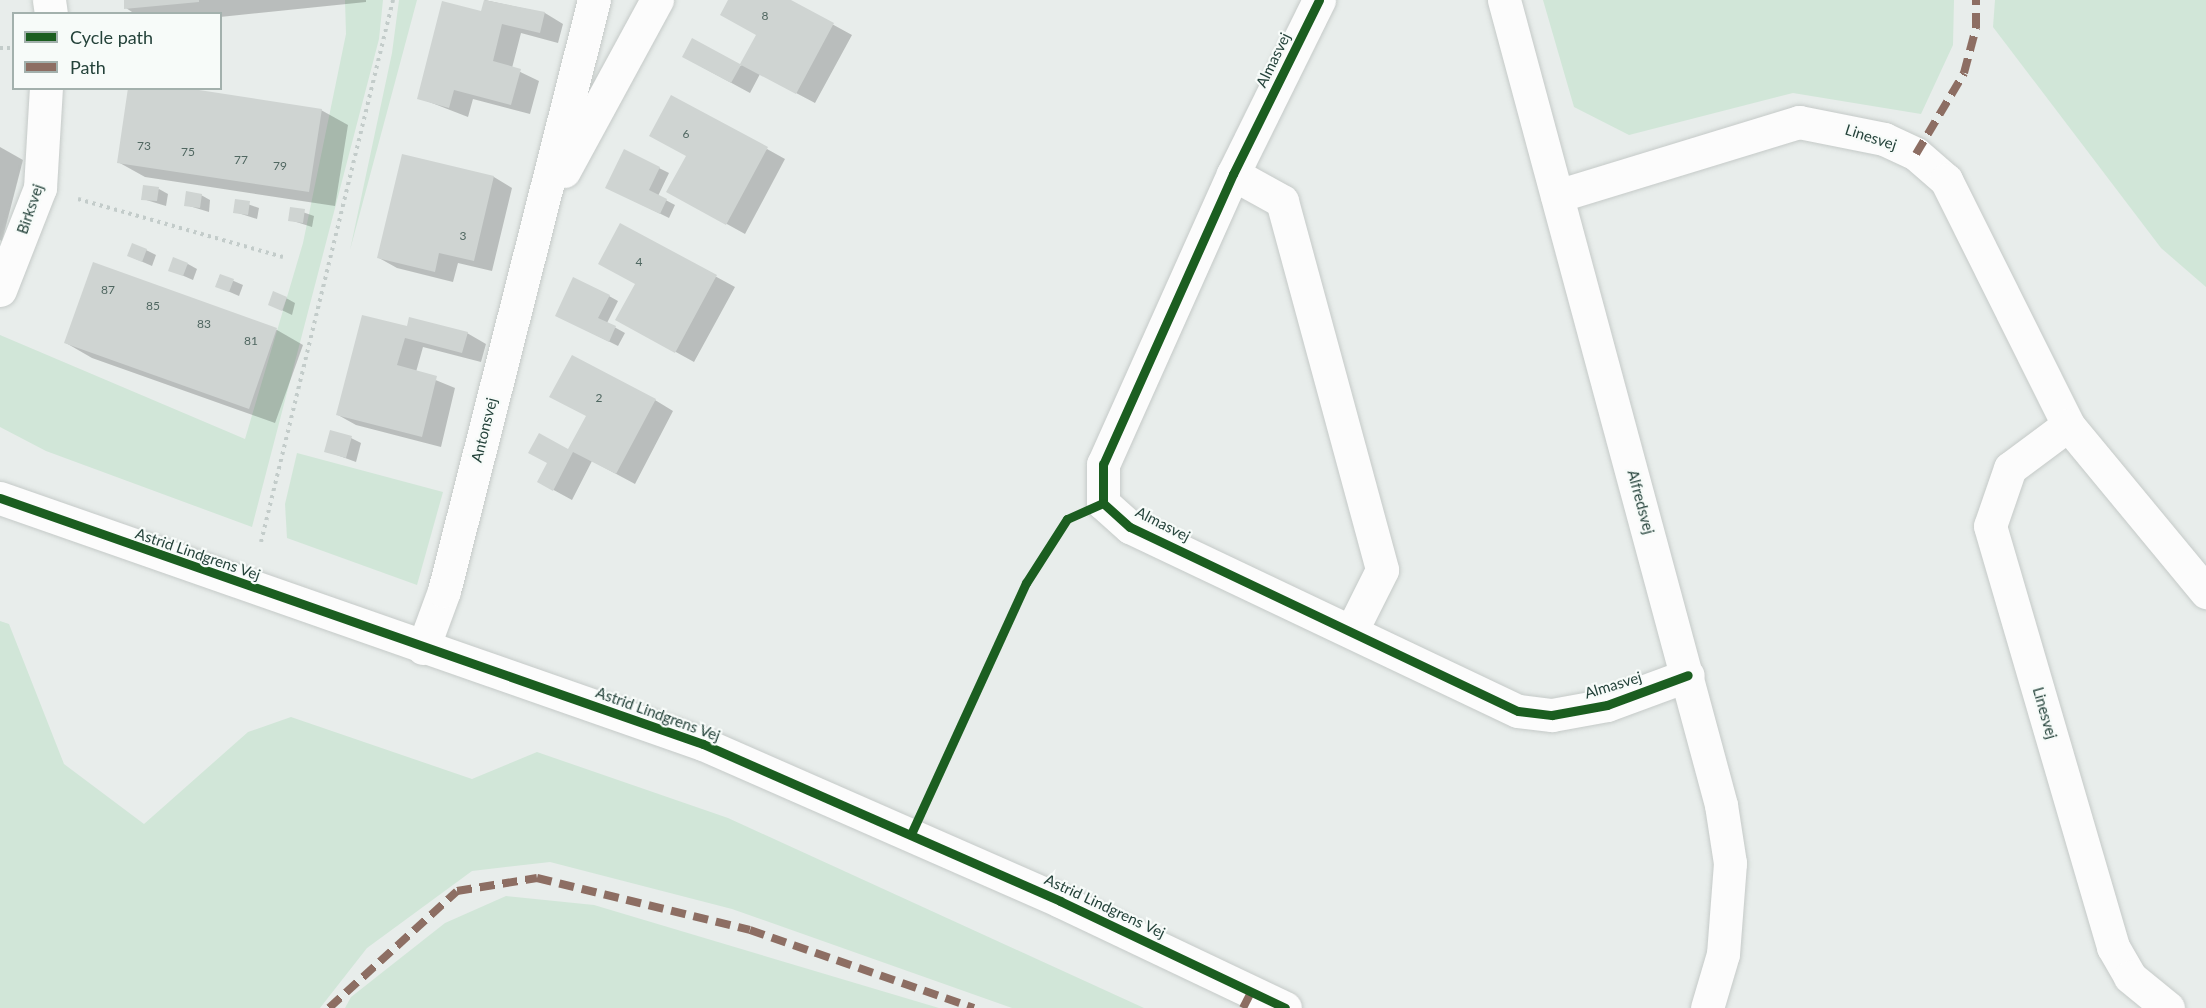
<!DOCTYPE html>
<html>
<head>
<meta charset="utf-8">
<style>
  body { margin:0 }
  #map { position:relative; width:2206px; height:1008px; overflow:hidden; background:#e8edeb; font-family:Lato,sans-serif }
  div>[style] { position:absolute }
  .green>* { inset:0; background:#d1e6d8 }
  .shadow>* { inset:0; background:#0003 }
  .building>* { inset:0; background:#cfd4d2 }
  .path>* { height:4px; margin-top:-2px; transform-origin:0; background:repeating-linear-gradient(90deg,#c3ccca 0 3px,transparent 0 7.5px) }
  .roads { filter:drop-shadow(0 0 2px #c5cac8) drop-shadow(0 0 2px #c5cac8) }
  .minor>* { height:33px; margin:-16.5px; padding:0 16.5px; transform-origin:16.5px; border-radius:16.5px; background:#fcfcfc }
  .quiet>* { height:8px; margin-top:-4px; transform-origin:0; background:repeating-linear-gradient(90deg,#8d6e63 0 15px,transparent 0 23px) }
  .cycleway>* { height:9px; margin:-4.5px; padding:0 4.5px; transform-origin:4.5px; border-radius:4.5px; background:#1b5e20 }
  span { translate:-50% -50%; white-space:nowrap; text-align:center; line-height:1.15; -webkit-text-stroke:4.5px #f7fbf9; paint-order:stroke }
  .number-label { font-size:12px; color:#506761 }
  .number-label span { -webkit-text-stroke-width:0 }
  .street-label { font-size:15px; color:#24423a }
  .legend { position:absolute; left:12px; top:12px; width:210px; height:78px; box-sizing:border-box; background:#f7fbf9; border:2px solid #a3b1ad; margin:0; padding:8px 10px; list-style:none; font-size:18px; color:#24423a }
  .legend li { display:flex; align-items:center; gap:12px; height:30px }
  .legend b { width:30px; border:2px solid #a3b1ad }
</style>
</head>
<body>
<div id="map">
  <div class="green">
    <div style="clip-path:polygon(345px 0,383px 0,379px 39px,252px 527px,46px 451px,0 427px,0 335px,245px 439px,303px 243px,346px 34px)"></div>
    <div style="clip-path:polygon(399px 0,417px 0,350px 250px,392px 53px)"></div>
    <div style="clip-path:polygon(1543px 0,1954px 0,1953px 45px,1921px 114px,1793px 93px,1629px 135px,1574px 107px)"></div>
    <div style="clip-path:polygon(1995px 0,2206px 0,2206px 287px,2161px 248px,1993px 27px)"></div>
    <div style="clip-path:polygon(297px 453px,443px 492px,417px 585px,287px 538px,285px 504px)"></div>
    <div style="clip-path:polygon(0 621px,9px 624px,64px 764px,144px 824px,248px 732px,291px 717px,472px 779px,537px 752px,728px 818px,1144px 1008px,1012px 1008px,732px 909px,550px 862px,472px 871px,367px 948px,320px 1008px,0 1008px)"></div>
    <div style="clip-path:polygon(506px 896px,594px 905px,939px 1008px,345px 1008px,351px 997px,445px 923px)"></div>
  </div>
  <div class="shadow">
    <div style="clip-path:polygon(125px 0,366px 0,366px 2px,220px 17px,135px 14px,126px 8px)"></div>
    <div style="clip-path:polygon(485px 0,545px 13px,563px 24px,558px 43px,521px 33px,512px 68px,539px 81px,530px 114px,473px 99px,468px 117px,419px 98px,482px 13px)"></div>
    <div style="clip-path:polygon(730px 0,788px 0,852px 35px,815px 103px,760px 74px,750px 93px,702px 67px,692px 40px,741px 66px,758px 35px)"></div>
    <div style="clip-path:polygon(321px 110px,348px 125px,335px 206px,145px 177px,118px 162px)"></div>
    <div style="clip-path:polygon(0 147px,23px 160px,2px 241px,0 240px)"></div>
    <div style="clip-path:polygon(767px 149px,785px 159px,745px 234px,687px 202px)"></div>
    <div style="clip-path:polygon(625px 151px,669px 173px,658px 196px,675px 205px,669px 218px,616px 192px)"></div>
    <div style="clip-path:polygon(403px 156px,494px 177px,512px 188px,492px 271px,458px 263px,453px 282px,397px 268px,379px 258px)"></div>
    <div style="clip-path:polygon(159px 189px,168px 194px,166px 206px,143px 199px)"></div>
    <div style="clip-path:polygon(201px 195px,210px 200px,209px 212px,186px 205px)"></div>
    <div style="clip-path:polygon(236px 200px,259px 208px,257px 219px,235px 212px)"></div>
    <div style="clip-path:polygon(291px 208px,314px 216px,312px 227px,290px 220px)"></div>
    <div style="clip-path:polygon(621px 225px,735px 287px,694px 362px,636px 330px,637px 284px)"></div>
    <div style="clip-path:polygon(146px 250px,156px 255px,152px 266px,129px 256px)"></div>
    <div style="clip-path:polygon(94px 264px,277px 330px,303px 345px,275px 423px,92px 358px,66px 343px)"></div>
    <div style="clip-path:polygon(188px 264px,197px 269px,193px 280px,170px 270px)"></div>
    <div style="clip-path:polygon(220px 275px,243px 285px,239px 296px,216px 286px)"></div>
    <div style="clip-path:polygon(609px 296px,618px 301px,607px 323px,625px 333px,618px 346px,566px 320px)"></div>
    <div style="clip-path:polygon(286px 298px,295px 303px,292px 315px,269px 304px)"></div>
    <div style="clip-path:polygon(408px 328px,467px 333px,486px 344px,481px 362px,423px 347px,416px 372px,455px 388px,441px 447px,356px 425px,338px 415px)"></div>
    <div style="clip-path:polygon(655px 400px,673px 411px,635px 484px,592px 461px,572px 500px,539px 482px,569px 451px)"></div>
    <div style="clip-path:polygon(351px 438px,361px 443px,356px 462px,326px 451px)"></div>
  </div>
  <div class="building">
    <div style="clip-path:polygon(124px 0,199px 0,199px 2px,124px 9px)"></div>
    <div style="clip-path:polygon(484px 0,545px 12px,540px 33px,502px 24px,493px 61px,521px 69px,511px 105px,454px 90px,449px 108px,417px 99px,442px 1px,481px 11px)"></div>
    <div style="clip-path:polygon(728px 0,791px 0,834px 23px,796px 94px,741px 65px,731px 83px,682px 57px,692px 38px,740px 64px,756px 35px,720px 15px)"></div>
    <div style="clip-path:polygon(128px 88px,186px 88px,322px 109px,309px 192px,117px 163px)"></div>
    <div style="clip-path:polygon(671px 95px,768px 147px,726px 225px,666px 192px,686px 156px,649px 136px)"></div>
    <div style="clip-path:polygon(624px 149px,660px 167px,649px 190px,667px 199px,660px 214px,605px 188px)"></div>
    <div style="clip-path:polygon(402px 154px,494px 176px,474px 261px,439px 253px,435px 272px,377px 258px)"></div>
    <div style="clip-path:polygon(143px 185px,159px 187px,157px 201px,141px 200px)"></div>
    <div style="clip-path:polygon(186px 191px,202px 194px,200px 208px,184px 206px)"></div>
    <div style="clip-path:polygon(235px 199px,250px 201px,248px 215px,233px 213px)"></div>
    <div style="clip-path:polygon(290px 207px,305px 209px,303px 223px,288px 221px)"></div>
    <div style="clip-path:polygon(620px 223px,717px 275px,675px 353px,615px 320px,635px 284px,598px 264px)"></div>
    <div style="clip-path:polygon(132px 243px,147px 249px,142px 262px,127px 256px)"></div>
    <div style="clip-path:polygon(173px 257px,188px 263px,183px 276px,168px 271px)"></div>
    <div style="clip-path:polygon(93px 262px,277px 328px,249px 409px,64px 343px)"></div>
    <div style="clip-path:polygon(220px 274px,234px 279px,229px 292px,215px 287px)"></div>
    <div style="clip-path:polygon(573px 277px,610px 295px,598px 318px,616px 326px,609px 342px,555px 316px)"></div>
    <div style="clip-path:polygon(273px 291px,287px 297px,282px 311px,268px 305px)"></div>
    <div style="clip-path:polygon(362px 315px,407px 326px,409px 317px,468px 332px,462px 353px,405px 338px,397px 365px,437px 376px,422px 437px,336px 415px)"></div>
    <div style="clip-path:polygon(572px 355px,656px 399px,616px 474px,573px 452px,553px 491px,537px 482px,547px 463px,528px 453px,539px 433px,568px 449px,586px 416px,549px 397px)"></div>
    <div style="clip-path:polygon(330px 430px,352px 436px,346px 458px,324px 452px)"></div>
  </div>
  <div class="path">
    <div style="left:0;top:48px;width:14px"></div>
    <div style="left:78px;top:199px;width:213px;rotate:15.8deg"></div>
    <div style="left:261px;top:542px;width:558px;rotate:-76.31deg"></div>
  </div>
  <div class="roads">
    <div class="minor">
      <div style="left:49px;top:0;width:14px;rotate:82deg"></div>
      <div style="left:1319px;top:0;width:194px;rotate:116.3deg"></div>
      <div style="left:1233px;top:174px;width:318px;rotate:114.1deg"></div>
      <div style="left:1103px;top:464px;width:39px;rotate:90deg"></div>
      <div style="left:1103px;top:503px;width:36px;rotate:42deg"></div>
      <div style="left:1130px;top:527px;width:429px;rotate:25.4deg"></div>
      <div style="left:1518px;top:711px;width:34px;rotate:7deg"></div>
      <div style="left:1552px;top:715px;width:56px;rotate:-10.3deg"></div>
      <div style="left:1607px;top:705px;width:86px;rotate:-20.3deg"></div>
      <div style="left:1504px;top:0;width:834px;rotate:74.91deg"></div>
      <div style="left:1721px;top:805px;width:59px;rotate:81.2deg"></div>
      <div style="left:1730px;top:863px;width:91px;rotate:94.4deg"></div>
      <div style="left:1723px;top:954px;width:56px;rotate:106.5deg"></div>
      <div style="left:564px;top:171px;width:195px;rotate:-61.5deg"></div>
      <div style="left:1233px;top:174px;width:56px;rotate:28.9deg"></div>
      <div style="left:1282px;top:201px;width:382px;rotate:74.8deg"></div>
      <div style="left:1382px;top:570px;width:65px;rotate:116.6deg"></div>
      <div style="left:1557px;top:196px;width:253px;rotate:-17deg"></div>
      <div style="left:1799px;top:122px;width:87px;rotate:11.3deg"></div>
      <div style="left:1884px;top:139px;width:35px;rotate:25deg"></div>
      <div style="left:1916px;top:154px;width:40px;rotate:41deg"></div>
      <div style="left:1946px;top:180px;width:274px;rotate:63.5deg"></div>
      <div style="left:2068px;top:425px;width:217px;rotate:50.4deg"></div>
      <div style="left:0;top:290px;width:110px;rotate:-68.6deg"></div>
      <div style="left:40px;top:188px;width:100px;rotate:-86.6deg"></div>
      <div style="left:2068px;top:425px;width:72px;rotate:143.4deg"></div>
      <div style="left:2010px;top:468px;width:61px;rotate:109deg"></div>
      <div style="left:1990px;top:526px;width:439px;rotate:73.7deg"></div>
      <div style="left:2113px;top:947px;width:34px;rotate:60deg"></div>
      <div style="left:2130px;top:977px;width:49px;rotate:39.2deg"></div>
      <div style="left:0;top:498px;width:745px;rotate:19.29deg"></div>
      <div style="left:703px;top:744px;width:390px;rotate:23.7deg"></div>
      <div style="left:1060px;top:901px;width:249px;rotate:25.4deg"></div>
      <div style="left:423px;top:648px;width:61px;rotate:-69.8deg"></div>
      <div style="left:444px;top:591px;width:610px;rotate:-75.76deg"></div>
    </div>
  </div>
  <div class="quiet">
    <div style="left:1916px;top:154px;width:94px;rotate:-59.3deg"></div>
    <div style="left:1964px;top:73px;width:47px;rotate:-75.1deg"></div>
    <div style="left:1976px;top:28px;width:28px;rotate:-90deg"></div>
    <div style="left:329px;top:1008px;width:173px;rotate:-42.4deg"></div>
    <div style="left:457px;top:891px;width:81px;rotate:-9.2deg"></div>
    <div style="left:537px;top:878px;width:219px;rotate:13.7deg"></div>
    <div style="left:750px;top:930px;width:237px;rotate:19.2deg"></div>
    <div style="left:1243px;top:1008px;width:18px;rotate:-63deg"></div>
  </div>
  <div class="cycleway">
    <div style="left:1319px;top:0;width:194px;rotate:116.3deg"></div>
    <div style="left:1233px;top:174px;width:318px;rotate:114.1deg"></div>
    <div style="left:1103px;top:464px;width:39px;rotate:90deg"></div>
    <div style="left:1103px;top:503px;width:36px;rotate:42deg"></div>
    <div style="left:1130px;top:527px;width:429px;rotate:25.4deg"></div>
    <div style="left:1518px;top:711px;width:34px;rotate:7deg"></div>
    <div style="left:1552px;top:715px;width:56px;rotate:-10.3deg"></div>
    <div style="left:1607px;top:705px;width:86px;rotate:-20.3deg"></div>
    <div style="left:0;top:498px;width:745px;rotate:19.29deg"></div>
    <div style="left:703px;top:744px;width:390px;rotate:23.7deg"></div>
    <div style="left:1060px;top:901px;width:249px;rotate:25.4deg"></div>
    <div style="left:911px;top:834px;width:276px;rotate:-65.4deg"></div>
    <div style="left:1026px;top:583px;width:76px;rotate:-57.4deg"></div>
    <div style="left:1067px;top:519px;width:39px;rotate:-24deg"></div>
  </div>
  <div class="number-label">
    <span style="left:765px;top:16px">8</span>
    <span style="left:686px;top:134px">6</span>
    <span style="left:144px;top:146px">73</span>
    <span style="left:188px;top:152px">75</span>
    <span style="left:241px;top:160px">77</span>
    <span style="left:280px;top:166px">79</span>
    <span style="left:463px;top:236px">3</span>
    <span style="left:639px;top:262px">4</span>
    <span style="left:108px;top:290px">87</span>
    <span style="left:153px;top:306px">85</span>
    <span style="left:204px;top:324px">83</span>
    <span style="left:251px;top:341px">81</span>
    <span style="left:599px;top:398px">2</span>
  </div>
  <div class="street-label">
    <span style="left:1273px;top:60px;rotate:-64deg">Almasvej</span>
    <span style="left:1871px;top:137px;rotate:18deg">Linesvej</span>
    <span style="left:30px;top:209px;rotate:-71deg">Birksvej</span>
    <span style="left:484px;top:430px;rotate:-76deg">Antonsvej</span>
    <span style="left:1641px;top:502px;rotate:75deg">Alfredsvej</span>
    <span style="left:1163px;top:524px;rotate:27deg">Almasvej</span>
    <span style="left:198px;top:554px;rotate:19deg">Astrid Lindgrens Vej</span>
    <span style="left:1613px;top:685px;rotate:-17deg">Almasvej</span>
    <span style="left:2045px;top:713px;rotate:74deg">Linesvej</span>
    <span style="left:658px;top:714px;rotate:20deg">Astrid Lindgrens Vej</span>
    <span style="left:1105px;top:906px;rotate:25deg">Astrid Lindgrens Vej</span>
  </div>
  <ul class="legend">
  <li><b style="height:8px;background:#1b5e20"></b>Cycle path</li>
  <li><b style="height:8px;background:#8d6e63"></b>Path</li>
  </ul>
</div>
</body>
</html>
